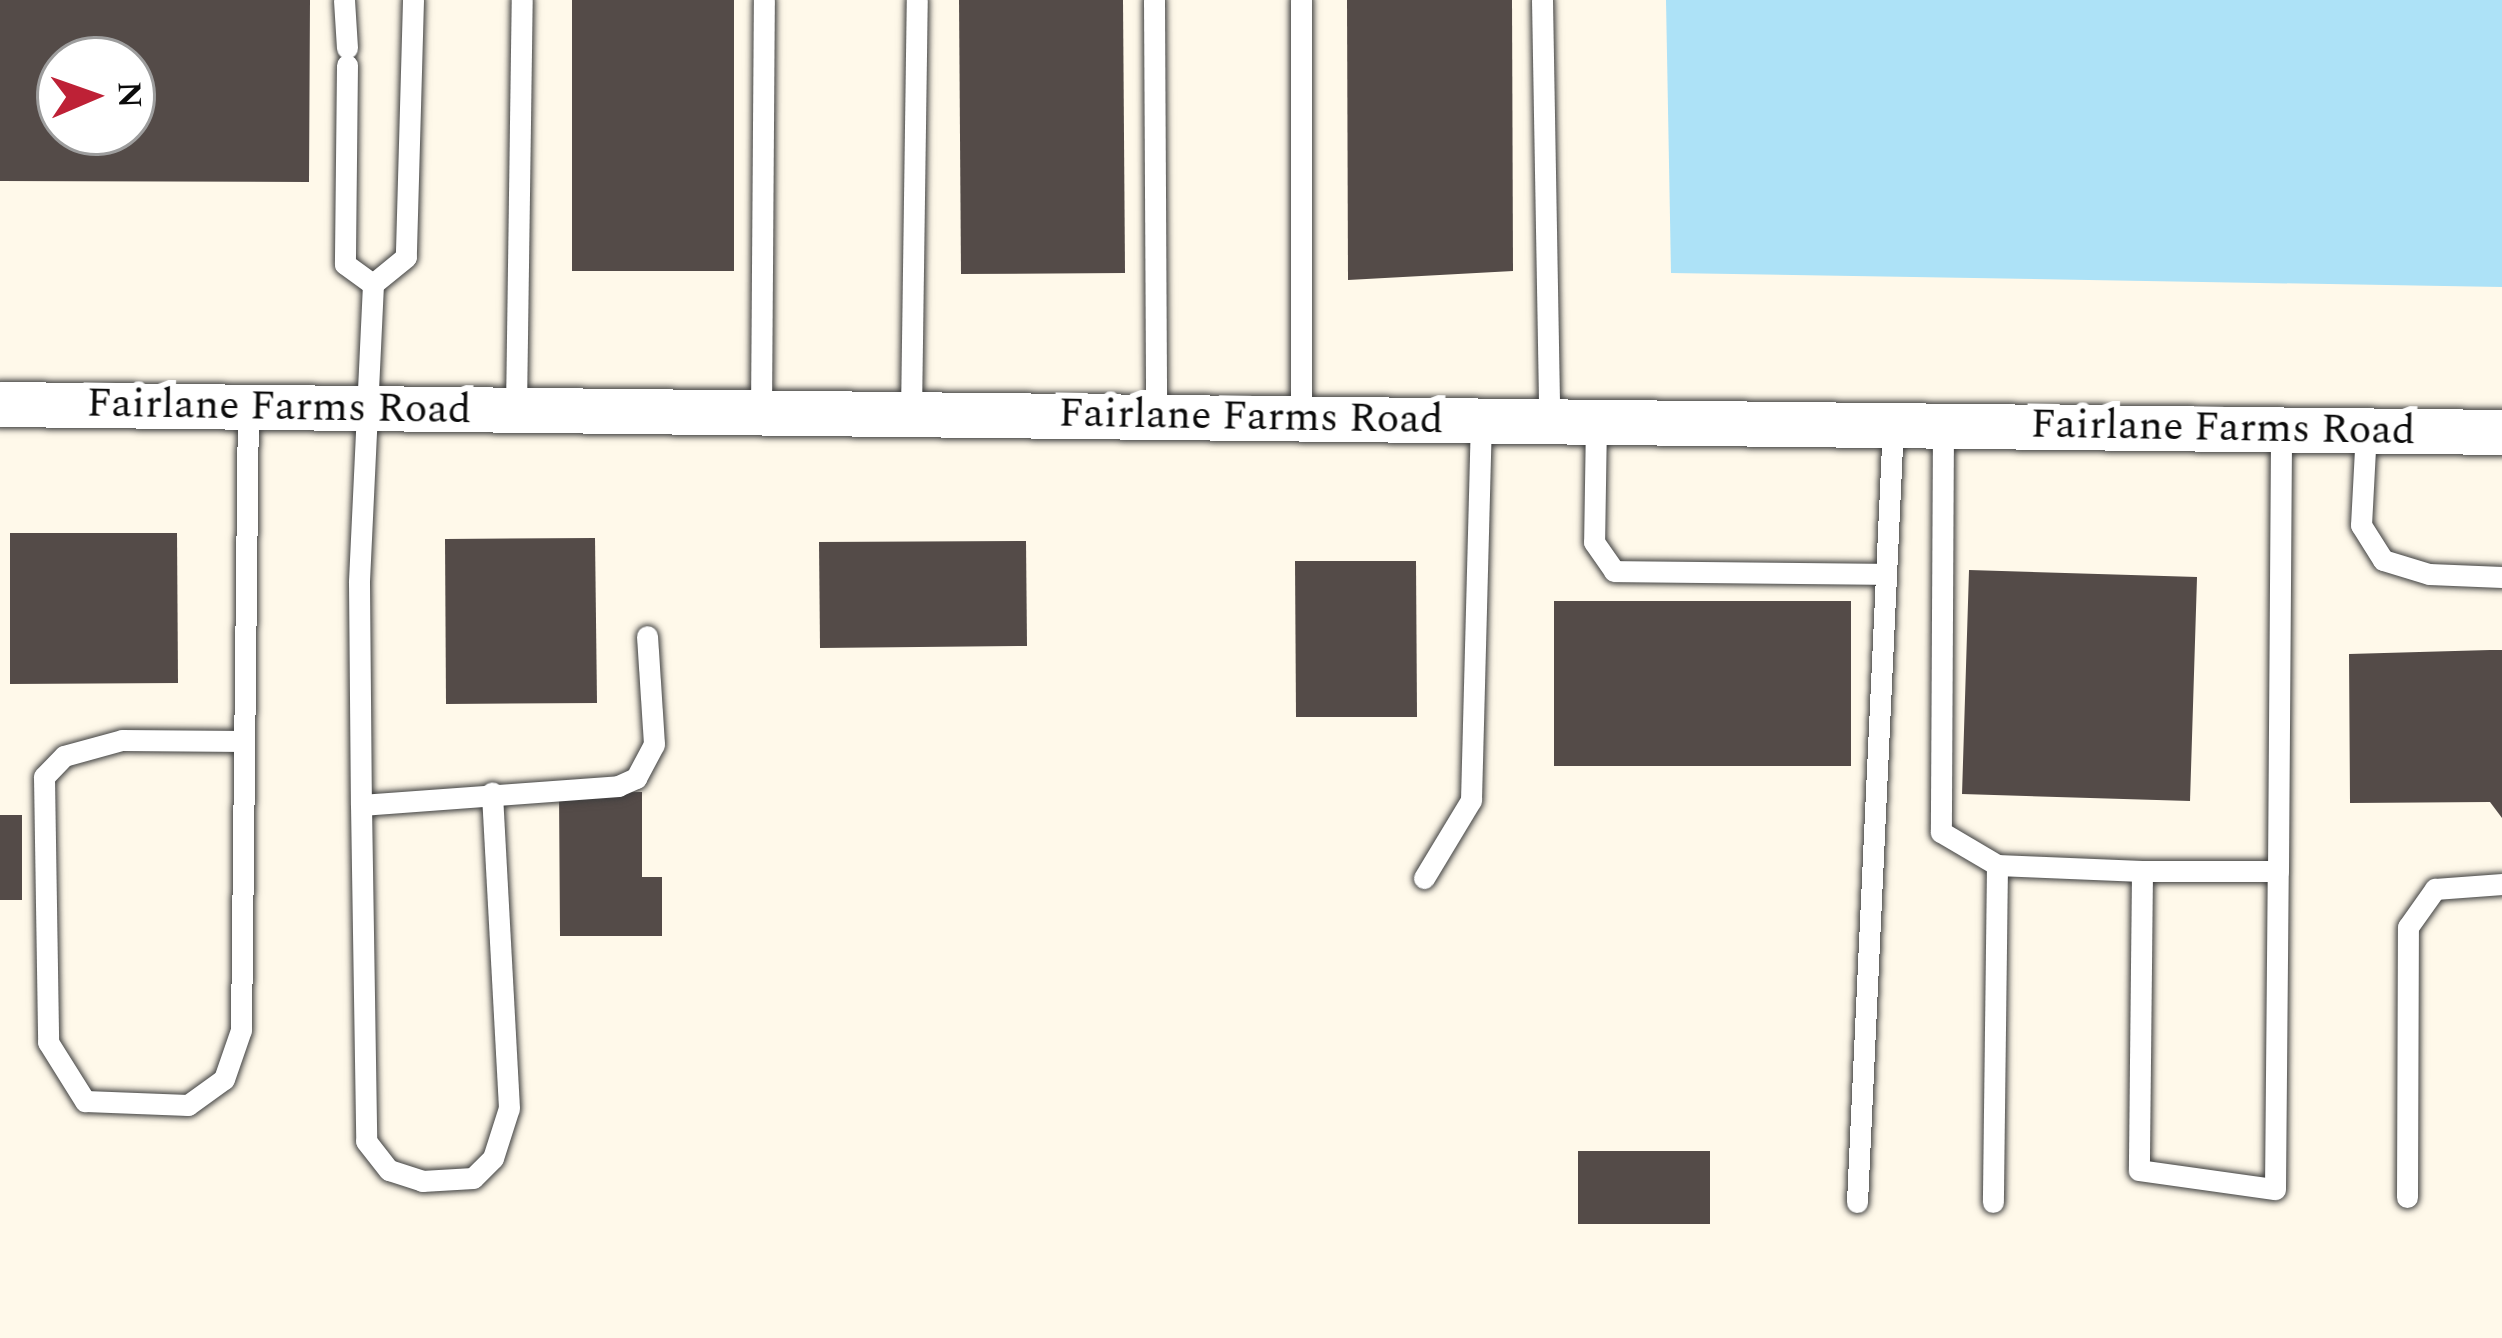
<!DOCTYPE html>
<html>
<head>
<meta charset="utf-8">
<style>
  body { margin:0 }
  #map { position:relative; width:2502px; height:1338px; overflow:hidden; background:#fff9ea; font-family:Spectral,serif }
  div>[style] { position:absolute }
  .water>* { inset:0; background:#ade2f7 }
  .building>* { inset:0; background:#544b48 }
  .roads { filter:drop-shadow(0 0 3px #3e3e3e) drop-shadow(0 0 3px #3e3e3e) }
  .lane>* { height:21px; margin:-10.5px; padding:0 10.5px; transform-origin:10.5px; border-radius:10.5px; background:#fff }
  .street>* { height:45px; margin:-22.5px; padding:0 22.5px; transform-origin:22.5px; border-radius:22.5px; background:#fff }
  span { translate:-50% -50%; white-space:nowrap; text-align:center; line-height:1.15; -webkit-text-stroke:12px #fff; paint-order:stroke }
  .street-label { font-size:42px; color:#0b0b0b }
  .north { position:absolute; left:36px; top:36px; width:120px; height:120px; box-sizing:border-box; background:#fff; border:3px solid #9d9d9d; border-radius:50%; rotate:88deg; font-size:33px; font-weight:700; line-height:48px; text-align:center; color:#0b0b0b }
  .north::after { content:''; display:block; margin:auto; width:42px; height:54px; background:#be2136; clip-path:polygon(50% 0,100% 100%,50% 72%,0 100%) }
</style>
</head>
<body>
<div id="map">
  <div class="water">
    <div style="clip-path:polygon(1666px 0,2502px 0,2502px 287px,1671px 273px)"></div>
  </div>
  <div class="building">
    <div style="clip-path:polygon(evenodd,0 0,310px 0,309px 182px,0 181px,0 0,60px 60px,132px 60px,132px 132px,60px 132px,60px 60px)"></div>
    <div style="clip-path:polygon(572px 0,734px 0,734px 271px,572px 271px)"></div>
    <div style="clip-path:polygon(959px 0,1123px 0,1125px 273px,961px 274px)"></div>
    <div style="clip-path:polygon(1347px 0,1512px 0,1513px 271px,1348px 280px)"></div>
    <div style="clip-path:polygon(10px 533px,177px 533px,178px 683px,10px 684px)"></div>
    <div style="clip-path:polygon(595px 538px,597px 703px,446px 704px,445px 539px)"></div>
    <div style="clip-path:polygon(1026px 541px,1027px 646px,820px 648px,819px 542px)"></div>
    <div style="clip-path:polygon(1295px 561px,1416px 561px,1417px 717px,1296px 717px)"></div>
    <div style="clip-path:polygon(1969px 570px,2197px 577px,2190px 801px,1962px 794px)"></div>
    <div style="clip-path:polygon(1554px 601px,1851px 601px,1851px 766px,1554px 766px)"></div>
    <div style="clip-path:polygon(2490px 650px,2502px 650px,2502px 818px,2490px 802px,2350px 803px,2349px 654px)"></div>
    <div style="clip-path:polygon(642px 792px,642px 877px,662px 877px,662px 936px,560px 936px,559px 793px)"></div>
    <div style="clip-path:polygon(0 815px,22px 815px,22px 900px,0 900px)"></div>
    <div style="clip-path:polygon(1578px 1151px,1710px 1151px,1710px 1224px,1578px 1224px)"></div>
  </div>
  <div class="roads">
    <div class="lane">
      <div style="left:344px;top:0;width:48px;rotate:86.4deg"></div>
      <div style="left:413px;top:0;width:257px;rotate:91.6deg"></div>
      <div style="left:406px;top:257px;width:43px;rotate:140.7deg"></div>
      <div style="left:373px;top:284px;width:299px;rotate:92.7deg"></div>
      <div style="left:359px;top:583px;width:222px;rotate:89.5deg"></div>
      <div style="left:361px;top:805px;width:258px;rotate:-4.2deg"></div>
      <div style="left:618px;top:786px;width:20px;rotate:-24deg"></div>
      <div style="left:636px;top:778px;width:38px;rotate:-62deg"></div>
      <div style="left:654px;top:744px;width:108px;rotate:-93.7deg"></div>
      <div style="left:1154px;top:0;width:416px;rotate:89.7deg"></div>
      <div style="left:1301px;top:0;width:418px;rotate:90deg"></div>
      <div style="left:1542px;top:0;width:421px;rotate:89deg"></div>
      <div style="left:347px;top:65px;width:199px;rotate:90.6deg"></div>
      <div style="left:345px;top:264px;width:34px;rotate:36deg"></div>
      <div style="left:516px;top:409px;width:409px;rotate:-89.2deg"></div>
      <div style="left:761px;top:412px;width:412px;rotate:-89.6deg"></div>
      <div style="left:911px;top:413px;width:413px;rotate:-89.2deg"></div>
      <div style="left:1596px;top:421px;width:121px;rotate:90.9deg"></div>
      <div style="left:1594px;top:542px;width:35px;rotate:55deg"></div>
      <div style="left:1614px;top:571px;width:272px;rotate:0.6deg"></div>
      <div style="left:1943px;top:425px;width:407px;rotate:90.3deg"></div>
      <div style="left:1941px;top:832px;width:65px;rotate:30.5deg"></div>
      <div style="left:1997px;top:865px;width:337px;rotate:90.7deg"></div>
      <div style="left:2366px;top:430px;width:95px;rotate:93deg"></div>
      <div style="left:2361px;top:525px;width:41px;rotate:57.8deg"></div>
      <div style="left:2383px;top:560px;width:48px;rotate:16.9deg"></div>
      <div style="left:2429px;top:574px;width:73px;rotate:2.4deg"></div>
      <div style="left:244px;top:741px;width:122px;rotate:-179.5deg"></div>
      <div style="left:122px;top:740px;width:60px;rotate:164.6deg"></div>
      <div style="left:64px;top:756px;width:29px;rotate:134deg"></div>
      <div style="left:44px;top:777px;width:265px;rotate:89.1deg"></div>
      <div style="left:48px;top:1042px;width:70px;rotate:57.9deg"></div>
      <div style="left:85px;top:1101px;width:103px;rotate:2.2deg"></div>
      <div style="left:188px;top:1105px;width:44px;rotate:-35.8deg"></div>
      <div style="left:224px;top:1079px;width:52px;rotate:-70.9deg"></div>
      <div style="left:241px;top:1030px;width:624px;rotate:-89.36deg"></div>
      <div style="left:361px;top:805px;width:336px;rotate:89.1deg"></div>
      <div style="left:366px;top:1141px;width:37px;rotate:52deg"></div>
      <div style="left:389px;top:1170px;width:35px;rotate:18deg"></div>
      <div style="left:422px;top:1181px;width:51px;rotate:-3.4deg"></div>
      <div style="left:473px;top:1178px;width:28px;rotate:-45deg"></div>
      <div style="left:493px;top:1158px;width:52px;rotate:-72.3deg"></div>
      <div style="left:509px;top:1108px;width:316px;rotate:-93.1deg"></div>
      <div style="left:1997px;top:865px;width:145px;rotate:2.4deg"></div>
      <div style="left:2278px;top:871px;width:136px;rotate:180deg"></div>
      <div style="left:2142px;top:871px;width:299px;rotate:90.6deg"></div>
      <div style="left:2139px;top:1170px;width:137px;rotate:8deg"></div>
      <div style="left:2275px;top:1189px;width:318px;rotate:-89.5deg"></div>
      <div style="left:2278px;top:871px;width:442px;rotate:-89.6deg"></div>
      <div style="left:1424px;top:878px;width:91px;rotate:-58.9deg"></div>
      <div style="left:1471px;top:800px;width:380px;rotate:-88.5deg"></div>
      <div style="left:2407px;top:1197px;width:270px;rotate:-89.8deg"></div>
      <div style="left:2408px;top:927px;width:47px;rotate:-54.6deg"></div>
      <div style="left:2435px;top:889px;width:67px;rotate:-4.3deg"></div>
      <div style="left:1857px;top:1202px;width:779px;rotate:-87.35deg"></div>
    </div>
    <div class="street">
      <div style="left:0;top:404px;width:2502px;rotate:0.64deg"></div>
    </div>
  </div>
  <div class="street-label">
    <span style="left:279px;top:407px;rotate:1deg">Fairlane Farms Road</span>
    <span style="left:1251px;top:417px;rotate:1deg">Fairlane Farms Road</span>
    <span style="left:2223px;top:428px;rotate:1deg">Fairlane Farms Road</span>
  </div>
  <div class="north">N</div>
</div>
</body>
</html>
